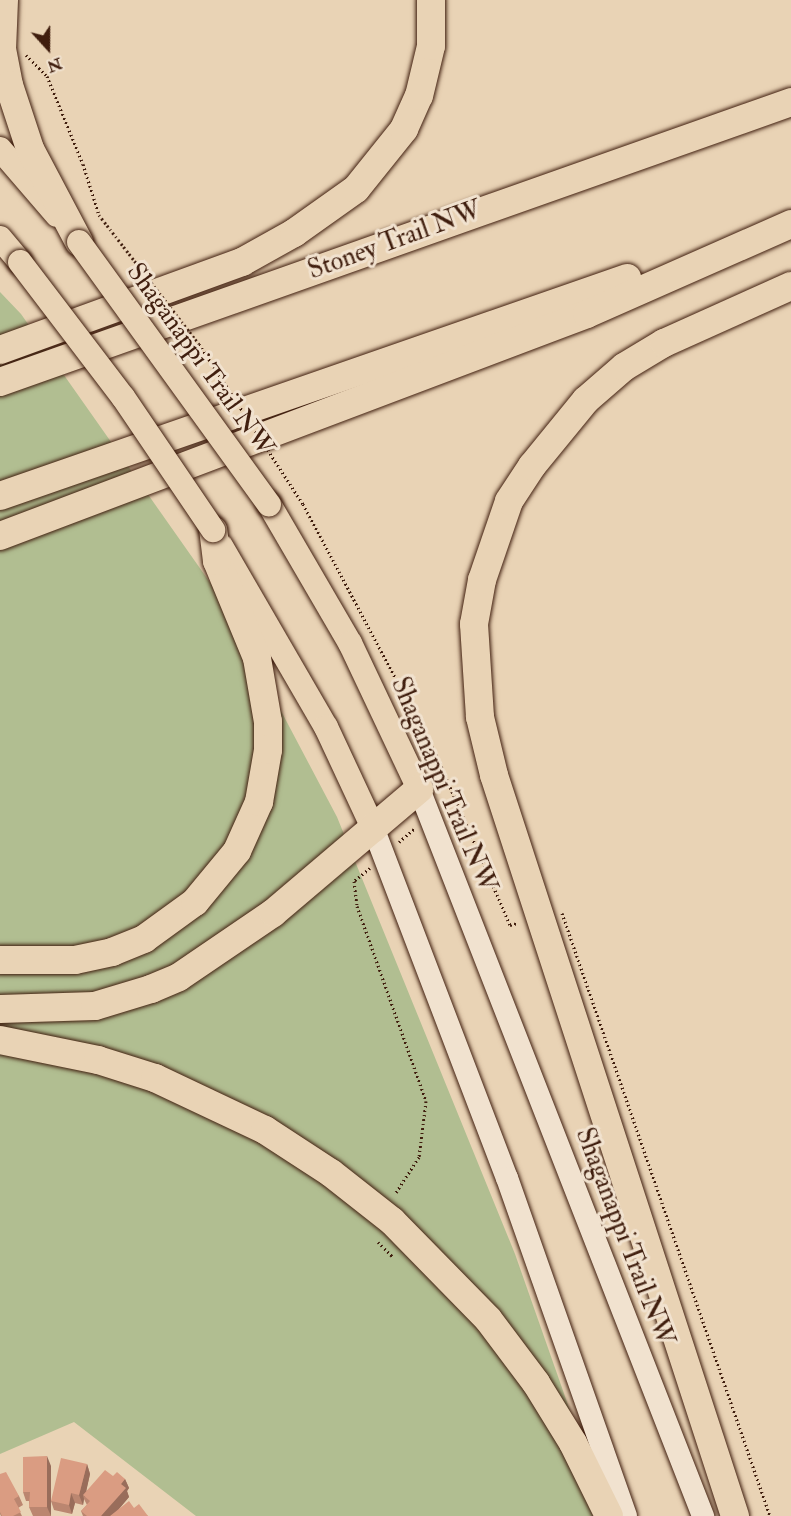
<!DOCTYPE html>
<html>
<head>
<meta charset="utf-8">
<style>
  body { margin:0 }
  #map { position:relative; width:791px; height:1516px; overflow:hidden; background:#e9d3b5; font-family:"IM FELL Double Pica",serif }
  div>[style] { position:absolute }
  .green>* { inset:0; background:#b1be91 }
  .path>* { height:3px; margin-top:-1.5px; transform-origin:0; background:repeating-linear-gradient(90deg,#401e0e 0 1.5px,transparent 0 4.5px) }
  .roads { filter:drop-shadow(0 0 2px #401e0e) drop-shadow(0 0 2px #401e0e) }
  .secondary>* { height:22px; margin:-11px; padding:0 11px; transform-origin:11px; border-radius:11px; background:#f1e2cf }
  .primary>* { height:24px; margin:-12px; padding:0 12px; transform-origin:12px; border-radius:12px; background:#e9d3b5 }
  .motorway>* { height:28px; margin:-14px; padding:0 14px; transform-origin:14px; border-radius:14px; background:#e9d3b5 }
  .path-bridge>* { height:3px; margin-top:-1.5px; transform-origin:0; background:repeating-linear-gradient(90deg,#401e0e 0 1.5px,transparent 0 4.5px) }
  .bridges { filter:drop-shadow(0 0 2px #401e0e) drop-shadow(0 0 2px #401e0e) }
  .primary-bridge>* { height:24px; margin:-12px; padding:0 12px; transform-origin:12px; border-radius:12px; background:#e9d3b5 }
  .wall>* { inset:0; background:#bb8670 }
  .shaded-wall>* { inset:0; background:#996d5b }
  .building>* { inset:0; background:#da9c82 }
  span { translate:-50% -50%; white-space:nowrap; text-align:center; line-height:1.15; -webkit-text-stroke:6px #f1e2cf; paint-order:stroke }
  .street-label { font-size:26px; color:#401e0e }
  .north { position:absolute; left:18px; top:18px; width:60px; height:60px; -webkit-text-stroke:4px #f1e2cf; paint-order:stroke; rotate:159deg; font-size:16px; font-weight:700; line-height:24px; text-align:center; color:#401e0e }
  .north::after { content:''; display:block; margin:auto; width:21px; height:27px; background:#401e0e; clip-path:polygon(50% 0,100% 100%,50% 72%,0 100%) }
</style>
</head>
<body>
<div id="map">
  <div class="green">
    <div style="clip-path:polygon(0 292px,21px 314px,223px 601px,337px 817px,515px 1254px,607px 1516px,196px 1516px,74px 1422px,0 1454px)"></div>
  </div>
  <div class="path">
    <div style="left:26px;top:55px;width:30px;rotate:45deg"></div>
    <div style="left:47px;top:76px;width:95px;rotate:67.8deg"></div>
    <div style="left:83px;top:164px;width:53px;rotate:72.6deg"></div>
    <div style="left:303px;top:504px;width:279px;rotate:62deg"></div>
    <div style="left:434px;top:750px;width:191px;rotate:66.5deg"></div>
    <div style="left:510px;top:925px;width:8px;rotate:-14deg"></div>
    <div style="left:399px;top:842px;width:21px;rotate:-41deg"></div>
    <div style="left:370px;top:868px;width:21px;rotate:141deg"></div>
    <div style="left:354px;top:881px;width:25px;rotate:83deg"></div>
    <div style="left:357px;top:906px;width:207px;rotate:70.5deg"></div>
    <div style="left:426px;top:1101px;width:56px;rotate:97.1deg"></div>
    <div style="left:419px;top:1157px;width:44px;rotate:123deg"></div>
    <div style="left:562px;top:913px;width:638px;rotate:70.97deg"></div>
    <div style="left:378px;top:1242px;width:20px;rotate:45deg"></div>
  </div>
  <div class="roads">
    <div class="secondary">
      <div style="left:419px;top:789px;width:781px;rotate:68.66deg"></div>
      <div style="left:374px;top:830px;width:373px;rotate:69.1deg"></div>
      <div style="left:507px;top:1178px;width:358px;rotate:70.6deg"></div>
    </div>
    <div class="primary">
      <div style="left:0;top:149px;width:87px;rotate:49.2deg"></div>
      <div style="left:0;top:238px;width:31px;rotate:50deg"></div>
      <div style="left:269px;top:504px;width:161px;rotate:59.8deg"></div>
      <div style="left:350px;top:643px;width:161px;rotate:64.7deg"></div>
      <div style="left:221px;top:546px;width:209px;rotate:59.9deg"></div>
      <div style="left:326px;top:727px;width:114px;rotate:65deg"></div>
    </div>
    <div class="motorway">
      <div style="left:4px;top:0;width:49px;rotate:92.3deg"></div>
      <div style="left:2px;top:49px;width:37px;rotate:79deg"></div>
      <div style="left:9px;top:85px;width:67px;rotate:71.8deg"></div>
      <div style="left:30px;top:149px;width:105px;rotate:62.2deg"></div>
      <div style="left:0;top:350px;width:258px;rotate:-20deg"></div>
      <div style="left:242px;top:262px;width:60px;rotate:-29.1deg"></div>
      <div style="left:294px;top:233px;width:76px;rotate:-35.4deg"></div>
      <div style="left:356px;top:189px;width:77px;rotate:-51.3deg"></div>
      <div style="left:404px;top:129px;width:36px;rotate:-66deg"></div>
      <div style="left:419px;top:96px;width:51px;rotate:-76.5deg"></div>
      <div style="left:431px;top:46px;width:46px;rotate:-90deg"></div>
      <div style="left:0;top:382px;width:839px;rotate:-19.49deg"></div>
      <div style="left:0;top:496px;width:664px;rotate:-19.17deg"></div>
      <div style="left:0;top:536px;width:628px;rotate:-20.72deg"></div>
      <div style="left:587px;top:314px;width:223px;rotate:-23.8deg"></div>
      <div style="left:0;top:960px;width:75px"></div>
      <div style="left:75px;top:960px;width:38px;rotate:-12deg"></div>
      <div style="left:112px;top:952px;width:35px;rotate:-22deg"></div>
      <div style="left:144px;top:939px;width:63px;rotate:-36deg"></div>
      <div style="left:195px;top:902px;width:66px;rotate:-50.5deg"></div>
      <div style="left:237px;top:851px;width:54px;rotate:-65.8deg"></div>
      <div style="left:259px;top:802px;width:53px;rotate:-80.2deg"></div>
      <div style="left:268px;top:750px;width:28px;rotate:-90deg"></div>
      <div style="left:268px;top:722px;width:65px;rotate:-99.8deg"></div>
      <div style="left:257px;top:658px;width:105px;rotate:-112.4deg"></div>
      <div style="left:217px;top:561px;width:31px;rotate:-97deg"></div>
      <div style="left:0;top:1009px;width:95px;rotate:-1.8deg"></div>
      <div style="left:95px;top:1006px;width:59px;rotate:-16.9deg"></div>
      <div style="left:151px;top:989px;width:30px;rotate:-23deg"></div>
      <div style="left:179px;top:977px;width:114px;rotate:-34.2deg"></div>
      <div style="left:273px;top:913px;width:192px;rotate:-40.3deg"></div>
      <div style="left:0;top:1040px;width:100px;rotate:11.5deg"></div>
      <div style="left:98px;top:1060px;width:60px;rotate:17.5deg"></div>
      <div style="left:155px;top:1078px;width:122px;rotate:25.3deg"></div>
      <div style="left:265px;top:1130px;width:79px;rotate:33.1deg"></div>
      <div style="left:331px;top:1173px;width:78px;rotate:38.2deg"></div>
      <div style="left:392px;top:1221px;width:137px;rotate:45.6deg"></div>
      <div style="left:488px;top:1319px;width:80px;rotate:53.1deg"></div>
      <div style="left:536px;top:1383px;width:70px;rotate:58.3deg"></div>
      <div style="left:573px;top:1443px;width:81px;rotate:63.7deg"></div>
      <div style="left:735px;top:1516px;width:779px;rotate:-108.02deg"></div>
      <div style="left:494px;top:775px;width:60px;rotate:-103.6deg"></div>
      <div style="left:480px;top:717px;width:93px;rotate:-93.7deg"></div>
      <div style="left:474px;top:624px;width:45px;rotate:-79.7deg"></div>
      <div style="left:482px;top:580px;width:83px;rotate:-71.1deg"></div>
      <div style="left:509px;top:501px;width:42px;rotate:-56.7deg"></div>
      <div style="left:532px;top:466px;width:85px;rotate:-50.7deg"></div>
      <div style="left:586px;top:400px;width:50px;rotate:-41deg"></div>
      <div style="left:624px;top:367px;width:47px;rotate:-31deg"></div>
      <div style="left:664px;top:343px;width:139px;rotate:-24.2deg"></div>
    </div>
  </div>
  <div class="path-bridge">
    <div style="left:99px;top:215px;width:163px;rotate:52.2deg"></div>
    <div style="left:199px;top:344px;width:191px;rotate:57deg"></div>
  </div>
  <div class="bridges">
    <div class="primary-bridge">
      <div style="left:79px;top:242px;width:324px;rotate:54.1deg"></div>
      <div style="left:20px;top:262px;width:170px;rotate:52.7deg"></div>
      <div style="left:123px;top:397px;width:161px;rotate:55.9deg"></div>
    </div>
  </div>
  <div class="wall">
    <div style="clip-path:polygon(87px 1464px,90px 1474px,86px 1491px,113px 1476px,125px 1479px,129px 1488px,127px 1491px,129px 1497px,119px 1509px,134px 1508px,148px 1516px,83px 1516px,81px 1511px,87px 1505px,84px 1499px,83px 1505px,75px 1503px,72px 1514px,54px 1510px,51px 1501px)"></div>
    <div style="clip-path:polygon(51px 1466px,51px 1516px,33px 1516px,29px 1507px,29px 1501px,26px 1501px,23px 1492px)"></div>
    <div style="clip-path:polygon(0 1474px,19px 1496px,23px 1505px,18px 1508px,22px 1516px,1px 1516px,0 1514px)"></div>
  </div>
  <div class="shaded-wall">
    <div style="clip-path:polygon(47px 1456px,51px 1466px,51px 1516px,47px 1507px)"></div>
    <div style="clip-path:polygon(87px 1464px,90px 1474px,85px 1497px,83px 1495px,84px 1499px,83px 1505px,79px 1495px)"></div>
    <div style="clip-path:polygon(125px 1479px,129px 1488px,127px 1491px,129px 1497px,113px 1516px,101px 1516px,121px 1484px)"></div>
    <div style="clip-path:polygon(71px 1493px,75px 1503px,72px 1514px,69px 1505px)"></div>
  </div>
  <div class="building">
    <div style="clip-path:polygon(47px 1456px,47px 1507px,29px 1507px,30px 1492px,23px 1492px,23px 1457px)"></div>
    <div style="clip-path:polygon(61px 1458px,87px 1464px,79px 1495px,71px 1493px,69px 1505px,51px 1501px)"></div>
    <div style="clip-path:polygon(105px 1470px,113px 1476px,117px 1472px,125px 1479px,121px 1484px,126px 1488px,101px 1516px,87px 1516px,81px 1511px,90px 1501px,83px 1495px)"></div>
    <div style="clip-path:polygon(6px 1472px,19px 1496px,14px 1499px,21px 1512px,13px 1516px,2px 1516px,0 1512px,0 1474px)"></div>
    <div style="clip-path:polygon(129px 1501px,134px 1508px,139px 1504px,148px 1516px,110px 1516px)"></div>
  </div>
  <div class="street-label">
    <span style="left:395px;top:241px;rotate:-20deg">Stoney Trail NW</span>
    <span style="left:200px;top:360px;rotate:54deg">Shaganappi Trail NW</span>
    <span style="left:443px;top:785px;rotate:67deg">Shaganappi Trail NW</span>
    <span style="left:624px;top:1237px;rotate:69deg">Shaganappi Trail NW</span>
  </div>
  <div class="north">N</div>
</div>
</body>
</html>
